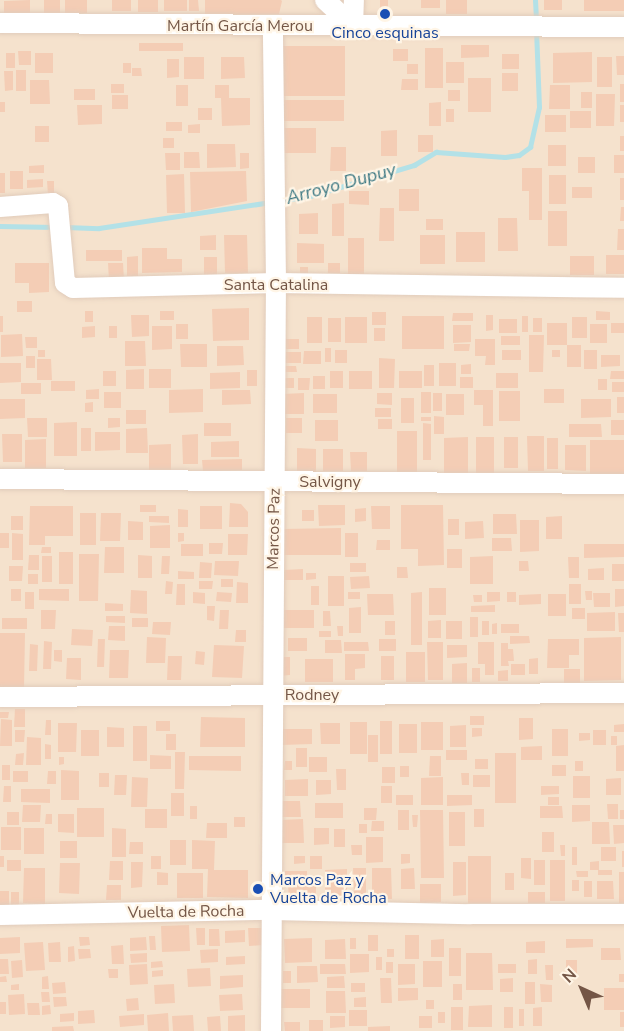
<!DOCTYPE html>
<html>
<head>
<meta charset="utf-8">
<style>
  body { margin:0 }
  #map { position:relative; width:624px; height:1031px; overflow:hidden; background:#fdf1df; font-family:"Nunito Sans",sans-serif }
  div>[style] { position:absolute }
  .residential>* { inset:0; background:#f5e2cd }
  .stream>* { height:5px; margin:-2.5px; padding:0 2.5px; transform-origin:2.5px; border-radius:2.5px; background:#b3e1e7 }
  .building>* { inset:0; background:#f4cdb5 }
  .roads { filter:drop-shadow(0 0 2px #e1ccbb) drop-shadow(0 0 2px #e1ccbb) }
  .minor>* { height:20px; margin:-10px; padding:0 10px; transform-origin:10px; border-radius:10px; background:#fff }
  .dots>* { width:16px; height:16px; translate:-50% -50%; box-sizing:border-box; border:3px solid #fff5e6; border-radius:50% }
  span { translate:-50% -50%; white-space:nowrap; text-align:center; line-height:1.15; -webkit-text-stroke:4.5px #fff5e6; paint-order:stroke }
  .street-label { font-size:16px; color:#745646 }
  .transit-label { font-size:16px; color:#164399 }
  .left { translate:0 -50%; text-align:left }
  .water-label { font-size:18px; color:#3c7883; font-style:italic }
  .north { position:absolute; left:552px; top:959px; width:60px; height:60px; -webkit-text-stroke:4px #fff5e6; paint-order:stroke; rotate:316deg; font-size:16px; font-weight:700; line-height:24px; text-align:center; color:#745646 }
  .north::after { content:''; display:block; margin:auto; width:21px; height:27px; background:#745646; clip-path:polygon(50% 0,100% 100%,50% 72%,0 100%) }
</style>
</head>
<body>
<div id="map">
  <div class="residential">
    <div style="clip-path:polygon(0 0,624px 0,624px 1031px,0 1031px)"></div>
  </div>
  <div class="stream">
    <div style="left:535px;top:0;width:21px;rotate:87deg"></div>
    <div style="left:0;top:226px;width:55px;rotate:1deg"></div>
    <div style="left:65px;top:227px;width:34px;rotate:2deg"></div>
    <div style="left:99px;top:228px;width:213px;rotate:-8.6deg"></div>
    <div style="left:310px;top:196px;width:109px;rotate:-16.6deg"></div>
    <div style="left:414px;top:165px;width:26px;rotate:-31deg"></div>
    <div style="left:436px;top:152px;width:69px;rotate:4.1deg"></div>
    <div style="left:505px;top:157px;width:14px;rotate:-8deg"></div>
    <div style="left:519px;top:155px;width:14px;rotate:-36deg"></div>
    <div style="left:530px;top:147px;width:41px;rotate:-77.3deg"></div>
    <div style="left:539px;top:107px;width:77px;rotate:-92.2deg"></div>
  </div>
  <div class="building">
    <div style="clip-path:polygon(30px 0,30px 13px,4px 14px,4px 1px)"></div>
    <div style="clip-path:polygon(44px 0,60px 0,60px 14px,44px 14px)"></div>
    <div style="clip-path:polygon(65px 0,87px 0,87px 13px,65px 14px)"></div>
    <div style="clip-path:polygon(112px 0,131px 0,131px 11px,112px 11px)"></div>
    <div style="clip-path:polygon(138px 0,158px 0,158px 12px,138px 12px)"></div>
    <div style="clip-path:polygon(164px 0,187px 0,187px 11px,164px 11px)"></div>
    <div style="clip-path:polygon(189px 0,198px 0,199px 11px,189px 11px)"></div>
    <div style="clip-path:polygon(205px 0,281px 0,282px 1px,279px 14px,205px 15px)"></div>
    <div style="clip-path:polygon(380px 0,388px 0,388px 10px,380px 10px)"></div>
    <div style="clip-path:polygon(421px 0,440px 0,440px 8px,421px 8px)"></div>
    <div style="clip-path:polygon(446px 0,467px 0,467px 14px,446px 14px)"></div>
    <div style="clip-path:polygon(544px 0,562px 0,562px 10px,544px 10px)"></div>
    <div style="clip-path:polygon(584px 0,624px 0,624px 11px,584px 11px)"></div>
    <div style="clip-path:polygon(139px 43px,183px 43px,183px 51px,139px 51px)"></div>
    <div style="clip-path:polygon(461px 45px,489px 45px,489px 57px,461px 58px)"></div>
    <div style="clip-path:polygon(280px 46px,345px 46px,345px 96px,280px 96px)"></div>
    <div style="clip-path:polygon(425px 48px,443px 48px,443px 88px,425px 88px)"></div>
    <div style="clip-path:polygon(393px 49px,408px 49px,408px 61px,393px 61px)"></div>
    <div style="clip-path:polygon(18px 51px,31px 51px,31px 65px,19px 65px)"></div>
    <div style="clip-path:polygon(592px 52px,592px 82px,553px 83px,553px 53px)"></div>
    <div style="clip-path:polygon(6px 53px,15px 53px,15px 68px,6px 68px)"></div>
    <div style="clip-path:polygon(35px 53px,53px 53px,53px 73px,35px 73px)"></div>
    <div style="clip-path:polygon(502px 54px,519px 54px,519px 69px,502px 69px)"></div>
    <div style="clip-path:polygon(616px 56px,624px 56px,624px 75px,617px 75px)"></div>
    <div style="clip-path:polygon(184px 57px,204px 57px,204px 79px,184px 79px)"></div>
    <div style="clip-path:polygon(221px 57px,244px 57px,245px 78px,221px 79px)"></div>
    <div style="clip-path:polygon(597px 57px,612px 57px,612px 87px,597px 87px)"></div>
    <div style="clip-path:polygon(167px 59px,179px 59px,179px 77px,167px 78px)"></div>
    <div style="clip-path:polygon(446px 62px,464px 62px,464px 83px,446px 83px)"></div>
    <div style="clip-path:polygon(123px 63px,131px 63px,131px 73px,123px 73px)"></div>
    <div style="clip-path:polygon(407px 64px,418px 64px,418px 74px,407px 74px)"></div>
    <div style="clip-path:polygon(132px 68px,141px 68px,142px 76px,132px 76px)"></div>
    <div style="clip-path:polygon(16px 70px,26px 70px,26px 91px,16px 91px)"></div>
    <div style="clip-path:polygon(4px 71px,13px 71px,13px 90px,5px 91px)"></div>
    <div style="clip-path:polygon(502px 73px,518px 73px,518px 91px,502px 91px)"></div>
    <div style="clip-path:polygon(468px 78px,491px 78px,491px 112px,468px 112px)"></div>
    <div style="clip-path:polygon(402px 79px,418px 79px,418px 90px,401px 90px)"></div>
    <div style="clip-path:polygon(30px 80px,49px 80px,50px 104px,30px 104px)"></div>
    <div style="clip-path:polygon(111px 84px,124px 84px,124px 93px,111px 93px)"></div>
    <div style="clip-path:polygon(620px 84px,624px 84px,624px 102px,620px 102px)"></div>
    <div style="clip-path:polygon(176px 85px,188px 85px,188px 106px,176px 106px)"></div>
    <div style="clip-path:polygon(215px 85px,229px 85px,229px 98px,250px 98px,250px 125px,222px 126px,221px 98px,215px 98px)"></div>
    <div style="clip-path:polygon(550px 85px,570px 85px,570px 109px,549px 109px)"></div>
    <div style="clip-path:polygon(74px 89px,95px 89px,95px 100px,74px 100px)"></div>
    <div style="clip-path:polygon(448px 90px,460px 90px,460px 101px,448px 101px)"></div>
    <div style="clip-path:polygon(581px 92px,592px 92px,592px 108px,581px 108px)"></div>
    <div style="clip-path:polygon(596px 94px,615px 94px,614px 126px,596px 126px)"></div>
    <div style="clip-path:polygon(112px 95px,128px 95px,128px 109px,112px 109px)"></div>
    <div style="clip-path:polygon(280px 100px,344px 100px,344px 121px,280px 121px)"></div>
    <div style="clip-path:polygon(0 102px,5px 102px,5px 112px,0 112px)"></div>
    <div style="clip-path:polygon(441px 102px,441px 126px,429px 126px,429px 103px)"></div>
    <div style="clip-path:polygon(77px 105px,102px 105px,102px 124px,78px 125px)"></div>
    <div style="clip-path:polygon(620px 105px,624px 105px,624px 122px,620px 122px)"></div>
    <div style="clip-path:polygon(198px 108px,212px 108px,212px 120px,198px 120px)"></div>
    <div style="clip-path:polygon(446px 109px,454px 109px,454px 122px,446px 122px)"></div>
    <div style="clip-path:polygon(570px 111px,591px 111px,591px 128px,570px 128px)"></div>
    <div style="clip-path:polygon(545px 115px,566px 115px,566px 132px,545px 132px)"></div>
    <div style="clip-path:polygon(166px 122px,182px 122px,182px 131px,166px 131px)"></div>
    <div style="clip-path:polygon(200px 124px,200px 133px,188px 133px,188px 125px)"></div>
    <div style="clip-path:polygon(35px 126px,49px 126px,49px 142px,35px 142px)"></div>
    <div style="clip-path:polygon(282px 128px,316px 128px,316px 153px,282px 153px)"></div>
    <div style="clip-path:polygon(397px 130px,397px 156px,381px 156px,381px 131px)"></div>
    <div style="clip-path:polygon(418px 135px,433px 135px,433px 152px,418px 152px)"></div>
    <div style="clip-path:polygon(620px 136px,624px 136px,624px 151px,620px 151px)"></div>
    <div style="clip-path:polygon(163px 138px,174px 138px,174px 148px,163px 148px)"></div>
    <div style="clip-path:polygon(207px 144px,235px 144px,236px 167px,207px 168px)"></div>
    <div style="clip-path:polygon(548px 145px,566px 145px,566px 166px,548px 166px)"></div>
    <div style="clip-path:polygon(331px 147px,346px 147px,346px 171px,330px 171px)"></div>
    <div style="clip-path:polygon(184px 152px,199px 152px,200px 168px,184px 168px)"></div>
    <div style="clip-path:polygon(165px 153px,180px 153px,180px 170px,166px 170px)"></div>
    <div style="clip-path:polygon(240px 153px,249px 153px,249px 168px,240px 169px)"></div>
    <div style="clip-path:polygon(614px 155px,624px 155px,624px 173px,614px 173px)"></div>
    <div style="clip-path:polygon(578px 157px,595px 157px,595px 173px,578px 173px)"></div>
    <div style="clip-path:polygon(44px 165px,44px 173px,29px 173px,29px 166px)"></div>
    <div style="clip-path:polygon(522px 168px,542px 168px,542px 220px,529px 220px,529px 191px,522px 191px)"></div>
    <div style="clip-path:polygon(10px 171px,23px 171px,23px 189px,10px 189px)"></div>
    <div style="clip-path:polygon(246px 171px,247px 201px,191px 212px,190px 172px)"></div>
    <div style="clip-path:polygon(0 173px,5px 173px,5px 193px,0 193px)"></div>
    <div style="clip-path:polygon(184px 174px,185px 213px,167px 213px,166px 175px)"></div>
    <div style="clip-path:polygon(549px 175px,566px 175px,566px 204px,549px 204px)"></div>
    <div style="clip-path:polygon(620px 178px,624px 178px,624px 200px,620px 200px)"></div>
    <div style="clip-path:polygon(43px 179px,43px 187px,27px 188px,27px 180px)"></div>
    <div style="clip-path:polygon(47px 181px,54px 181px,54px 195px,48px 195px)"></div>
    <div style="clip-path:polygon(572px 187px,592px 187px,592px 198px,572px 198px)"></div>
    <div style="clip-path:polygon(399px 189px,419px 189px,419px 211px,399px 211px)"></div>
    <div style="clip-path:polygon(349px 191px,369px 191px,369px 205px,349px 204px)"></div>
    <div style="clip-path:polygon(344px 203px,344px 236px,332px 236px,332px 204px)"></div>
    <div style="clip-path:polygon(621px 207px,624px 207px,624px 221px,620px 221px)"></div>
    <div style="clip-path:polygon(380px 208px,394px 208px,394px 241px,379px 241px)"></div>
    <div style="clip-path:polygon(548px 211px,567px 211px,567px 246px,548px 246px)"></div>
    <div style="clip-path:polygon(318px 213px,318px 234px,299px 234px,299px 214px)"></div>
    <div style="clip-path:polygon(498px 218px,517px 218px,518px 251px,498px 251px)"></div>
    <div style="clip-path:polygon(426px 219px,443px 219px,443px 230px,426px 230px)"></div>
    <div style="clip-path:polygon(618px 229px,624px 229px,624px 250px,617px 250px)"></div>
    <div style="clip-path:polygon(456px 232px,485px 232px,485px 262px,456px 262px)"></div>
    <div style="clip-path:polygon(216px 235px,216px 250px,200px 250px,200px 236px)"></div>
    <div style="clip-path:polygon(224px 235px,247px 235px,248px 273px,225px 273px)"></div>
    <div style="clip-path:polygon(420px 235px,445px 235px,445px 264px,420px 264px)"></div>
    <div style="clip-path:polygon(348px 238px,364px 238px,364px 274px,348px 274px)"></div>
    <div style="clip-path:polygon(297px 243px,324px 244px,324px 263px,297px 263px)"></div>
    <div style="clip-path:polygon(142px 248px,167px 248px,167px 259px,182px 259px,182px 272px,142px 273px)"></div>
    <div style="clip-path:polygon(86px 250px,122px 250px,122px 261px,86px 261px)"></div>
    <div style="clip-path:polygon(606px 255px,624px 255px,624px 274px,606px 274px)"></div>
    <div style="clip-path:polygon(138px 256px,138px 276px,127px 276px,127px 257px)"></div>
    <div style="clip-path:polygon(570px 256px,594px 256px,594px 275px,570px 275px)"></div>
    <div style="clip-path:polygon(204px 257px,217px 257px,217px 275px,204px 275px)"></div>
    <div style="clip-path:polygon(15px 263px,49px 263px,49px 292px,29px 293px,29px 283px,15px 283px)"></div>
    <div style="clip-path:polygon(108px 263px,123px 263px,124px 281px,109px 281px)"></div>
    <div style="clip-path:polygon(328px 263px,340px 263px,340px 273px,328px 273px)"></div>
    <div style="clip-path:polygon(300px 267px,308px 267px,308px 275px,300px 275px)"></div>
    <div style="clip-path:polygon(17px 301px,32px 301px,32px 312px,17px 312px)"></div>
    <div style="clip-path:polygon(249px 308px,249px 340px,213px 341px,212px 309px)"></div>
    <div style="clip-path:polygon(85px 311px,93px 311px,93px 322px,85px 322px)"></div>
    <div style="clip-path:polygon(160px 311px,174px 311px,174px 320px,160px 320px)"></div>
    <div style="clip-path:polygon(596px 311px,610px 312px,610px 320px,596px 320px)"></div>
    <div style="clip-path:polygon(372px 312px,386px 312px,386px 325px,372px 325px)"></div>
    <div style="clip-path:polygon(453px 313px,473px 313px,473px 321px,452px 321px)"></div>
    <div style="clip-path:polygon(131px 315px,149px 315px,149px 336px,132px 337px)"></div>
    <div style="clip-path:polygon(486px 315px,493px 315px,493px 330px,486px 331px)"></div>
    <div style="clip-path:polygon(0 316px,3px 316px,3px 332px,0 332px)"></div>
    <div style="clip-path:polygon(402px 316px,444px 316px,444px 349px,402px 349px)"></div>
    <div style="clip-path:polygon(522px 316px,528px 316px,528px 332px,522px 332px)"></div>
    <div style="clip-path:polygon(307px 317px,322px 317px,322px 343px,307px 343px)"></div>
    <div style="clip-path:polygon(345px 317px,367px 317px,367px 343px,345px 343px)"></div>
    <div style="clip-path:polygon(572px 317px,587px 317px,587px 338px,572px 338px)"></div>
    <div style="clip-path:polygon(328px 318px,341px 318px,341px 342px,328px 342px)"></div>
    <div style="clip-path:polygon(533px 318px,542px 318px,542px 332px,533px 332px)"></div>
    <div style="clip-path:polygon(499px 319px,517px 319px,517px 333px,499px 333px)"></div>
    <div style="clip-path:polygon(547px 323px,567px 323px,567px 345px,547px 345px)"></div>
    <div style="clip-path:polygon(611px 323px,624px 323px,624px 333px,611px 333px)"></div>
    <div style="clip-path:polygon(176px 324px,188px 324px,188px 339px,176px 339px)"></div>
    <div style="clip-path:polygon(590px 324px,607px 324px,607px 343px,590px 343px)"></div>
    <div style="clip-path:polygon(453px 325px,471px 325px,471px 342px,453px 343px)"></div>
    <div style="clip-path:polygon(95px 326px,95px 337px,82px 338px,82px 327px)"></div>
    <div style="clip-path:polygon(109px 326px,117px 326px,117px 338px,109px 338px)"></div>
    <div style="clip-path:polygon(152px 326px,172px 326px,172px 349px,152px 350px)"></div>
    <div style="clip-path:polygon(374px 328px,385px 328px,385px 341px,374px 341px)"></div>
    <div style="clip-path:polygon(22px 334px,23px 356px,1px 357px,1px 335px)"></div>
    <div style="clip-path:polygon(529px 335px,544px 335px,543px 372px,529px 372px)"></div>
    <div style="clip-path:polygon(501px 336px,520px 336px,520px 345px,501px 345px)"></div>
    <div style="clip-path:polygon(25px 337px,37px 337px,37px 348px,26px 348px)"></div>
    <div style="clip-path:polygon(284px 339px,299px 339px,299px 349px,284px 349px)"></div>
    <div style="clip-path:polygon(475px 339px,495px 339px,495px 365px,485px 365px,486px 356px,475px 356px)"></div>
    <div style="clip-path:polygon(125px 341px,145px 341px,146px 366px,125px 366px)"></div>
    <div style="clip-path:polygon(180px 344px,207px 344px,207px 367px,181px 367px)"></div>
    <div style="clip-path:polygon(454px 344px,470px 344px,469px 351px,454px 351px)"></div>
    <div style="clip-path:polygon(567px 345px,581px 345px,581px 367px,567px 367px)"></div>
    <div style="clip-path:polygon(217px 346px,243px 346px,244px 365px,217px 366px)"></div>
    <div style="clip-path:polygon(325px 348px,331px 348px,331px 362px,325px 362px)"></div>
    <div style="clip-path:polygon(38px 350px,45px 350px,45px 357px,38px 357px)"></div>
    <div style="clip-path:polygon(335px 350px,347px 350px,347px 363px,335px 363px)"></div>
    <div style="clip-path:polygon(502px 350px,521px 350px,521px 360px,502px 360px)"></div>
    <div style="clip-path:polygon(552px 350px,560px 350px,560px 357px,552px 357px)"></div>
    <div style="clip-path:polygon(584px 350px,597px 350px,597px 369px,584px 369px)"></div>
    <div style="clip-path:polygon(304px 351px,321px 351px,321px 364px,303px 364px)"></div>
    <div style="clip-path:polygon(284px 352px,301px 352px,301px 363px,284px 363px)"></div>
    <div style="clip-path:polygon(601px 355px,620px 355px,620px 366px,601px 367px)"></div>
    <div style="clip-path:polygon(26px 356px,35px 356px,35px 368px,26px 368px)"></div>
    <div style="clip-path:polygon(379px 358px,395px 359px,394px 388px,379px 388px)"></div>
    <div style="clip-path:polygon(37px 359px,51px 359px,52px 380px,37px 380px)"></div>
    <div style="clip-path:polygon(0 363px,21px 363px,21px 382px,0 383px)"></div>
    <div style="clip-path:polygon(439px 363px,456px 363px,456px 386px,439px 386px)"></div>
    <div style="clip-path:polygon(471px 364px,471px 374px,461px 374px,461px 365px)"></div>
    <div style="clip-path:polygon(424px 365px,434px 365px,434px 386px,424px 386px)"></div>
    <div style="clip-path:polygon(284px 366px,296px 366px,297px 372px,284px 372px)"></div>
    <div style="clip-path:polygon(144px 369px,144px 389px,126px 389px,126px 370px)"></div>
    <div style="clip-path:polygon(149px 369px,171px 369px,171px 388px,149px 388px)"></div>
    <div style="clip-path:polygon(247px 370px,257px 370px,257px 386px,247px 386px)"></div>
    <div style="clip-path:polygon(103px 371px,116px 371px,116px 386px,103px 386px)"></div>
    <div style="clip-path:polygon(330px 371px,343px 371px,343px 388px,330px 388px)"></div>
    <div style="clip-path:polygon(349px 371px,372px 371px,372px 389px,349px 389px)"></div>
    <div style="clip-path:polygon(399px 371px,422px 371px,422px 388px,399px 388px)"></div>
    <div style="clip-path:polygon(611px 371px,624px 371px,624px 379px,610px 379px)"></div>
    <div style="clip-path:polygon(240px 372px,240px 388px,210px 389px,210px 373px)"></div>
    <div style="clip-path:polygon(496px 373px,518px 373px,518px 388px,496px 388px)"></div>
    <div style="clip-path:polygon(313px 376px,325px 376px,325px 389px,313px 389px)"></div>
    <div style="clip-path:polygon(460px 377px,473px 377px,473px 388px,460px 388px)"></div>
    <div style="clip-path:polygon(284px 378px,294px 378px,294px 388px,284px 388px)"></div>
    <div style="clip-path:polygon(298px 378px,310px 378px,309px 390px,298px 390px)"></div>
    <div style="clip-path:polygon(598px 379px,607px 379px,607px 390px,598px 390px)"></div>
    <div style="clip-path:polygon(51px 381px,75px 381px,75px 391px,51px 391px)"></div>
    <div style="clip-path:polygon(612px 382px,624px 382px,624px 392px,612px 392px)"></div>
    <div style="clip-path:polygon(21px 383px,41px 383px,41px 394px,21px 394px)"></div>
    <div style="clip-path:polygon(99px 389px,99px 399px,86px 399px,86px 390px)"></div>
    <div style="clip-path:polygon(203px 389px,203px 412px,169px 413px,169px 390px)"></div>
    <div style="clip-path:polygon(544px 389px,564px 389px,564px 403px,544px 403px)"></div>
    <div style="clip-path:polygon(222px 390px,250px 390px,251px 404px,222px 405px)"></div>
    <div style="clip-path:polygon(474px 390px,493px 390px,493px 426px,483px 426px,483px 405px,474px 405px)"></div>
    <div style="clip-path:polygon(499px 391px,520px 391px,520px 421px,499px 421px)"></div>
    <div style="clip-path:polygon(104px 392px,121px 392px,121px 408px,104px 408px)"></div>
    <div style="clip-path:polygon(421px 392px,431px 392px,431px 413px,421px 413px)"></div>
    <div style="clip-path:polygon(304px 393px,304px 414px,283px 414px,283px 394px)"></div>
    <div style="clip-path:polygon(377px 393px,392px 393px,392px 405px,377px 404px)"></div>
    <div style="clip-path:polygon(433px 393px,442px 393px,442px 411px,433px 411px)"></div>
    <div style="clip-path:polygon(313px 394px,337px 394px,337px 413px,313px 413px)"></div>
    <div style="clip-path:polygon(446px 394px,464px 394px,464px 415px,446px 415px)"></div>
    <div style="clip-path:polygon(617px 397px,624px 397px,624px 413px,617px 413px)"></div>
    <div style="clip-path:polygon(401px 398px,414px 398px,414px 423px,401px 423px)"></div>
    <div style="clip-path:polygon(0 399px,25px 399px,25px 418px,0 419px)"></div>
    <div style="clip-path:polygon(581px 399px,611px 399px,611px 417px,581px 418px)"></div>
    <div style="clip-path:polygon(93px 402px,93px 412px,85px 412px,85px 403px)"></div>
    <div style="clip-path:polygon(375px 408px,391px 408px,391px 417px,375px 417px)"></div>
    <div style="clip-path:polygon(126px 410px,146px 410px,146px 424px,126px 424px)"></div>
    <div style="clip-path:polygon(434px 416px,444px 417px,444px 434px,434px 434px)"></div>
    <div style="clip-path:polygon(421px 417px,431px 417px,431px 421px,421px 421px)"></div>
    <div style="clip-path:polygon(27px 418px,47px 418px,47px 437px,28px 437px)"></div>
    <div style="clip-path:polygon(108px 418px,120px 418px,120px 427px,108px 428px)"></div>
    <div style="clip-path:polygon(286px 418px,302px 418px,302px 433px,286px 433px)"></div>
    <div style="clip-path:polygon(378px 419px,392px 419px,392px 429px,378px 429px)"></div>
    <div style="clip-path:polygon(315px 420px,338px 420px,338px 441px,315px 441px)"></div>
    <div style="clip-path:polygon(611px 420px,624px 420px,624px 435px,611px 435px)"></div>
    <div style="clip-path:polygon(77px 422px,77px 456px,54px 456px,54px 423px)"></div>
    <div style="clip-path:polygon(204px 423px,231px 423px,231px 436px,204px 436px)"></div>
    <div style="clip-path:polygon(423px 423px,431px 424px,431px 460px,423px 460px)"></div>
    <div style="clip-path:polygon(569px 424px,601px 424px,602px 437px,569px 437px)"></div>
    <div style="clip-path:polygon(81px 428px,91px 428px,91px 451px,81px 451px)"></div>
    <div style="clip-path:polygon(147px 428px,148px 453px,126px 453px,126px 429px)"></div>
    <div style="clip-path:polygon(397px 431px,417px 431px,417px 472px,397px 472px)"></div>
    <div style="clip-path:polygon(95px 432px,120px 432px,120px 450px,95px 451px)"></div>
    <div style="clip-path:polygon(2px 434px,22px 434px,22px 462px,3px 462px)"></div>
    <div style="clip-path:polygon(198px 434px,198px 464px,183px 464px,182px 435px)"></div>
    <div style="clip-path:polygon(527px 436px,544px 436px,544px 471px,528px 471px)"></div>
    <div style="clip-path:polygon(468px 437px,468px 473px,444px 473px,444px 438px)"></div>
    <div style="clip-path:polygon(476px 437px,494px 437px,494px 474px,476px 474px)"></div>
    <div style="clip-path:polygon(504px 437px,518px 437px,518px 468px,504px 468px)"></div>
    <div style="clip-path:polygon(547px 438px,558px 438px,558px 469px,547px 469px)"></div>
    <div style="clip-path:polygon(46px 439px,46px 468px,25px 468px,25px 440px)"></div>
    <div style="clip-path:polygon(590px 440px,624px 440px,624px 474px,590px 474px)"></div>
    <div style="clip-path:polygon(239px 441px,239px 457px,211px 457px,211px 442px)"></div>
    <div style="clip-path:polygon(171px 444px,171px 474px,149px 474px,149px 445px)"></div>
    <div style="clip-path:polygon(565px 445px,586px 445px,586px 471px,565px 470px)"></div>
    <div style="clip-path:polygon(297px 448px,316px 449px,316px 473px,297px 473px)"></div>
    <div style="clip-path:polygon(323px 449px,343px 449px,343px 471px,323px 471px)"></div>
    <div style="clip-path:polygon(350px 452px,367px 452px,367px 471px,351px 471px)"></div>
    <div style="clip-path:polygon(242px 459px,242px 470px,203px 471px,202px 460px)"></div>
    <div style="clip-path:polygon(230px 503px,241px 504px,248px 512px,248px 527px,229px 527px)"></div>
    <div style="clip-path:polygon(140px 505px,156px 505px,156px 512px,140px 512px)"></div>
    <div style="clip-path:polygon(318px 505px,345px 505px,345px 525px,319px 526px)"></div>
    <div style="clip-path:polygon(401px 505px,443px 505px,444px 565px,418px 566px,418px 549px,401px 549px)"></div>
    <div style="clip-path:polygon(30px 506px,73px 506px,73px 536px,45px 536px,45px 545px,29px 545px)"></div>
    <div style="clip-path:polygon(200px 506px,222px 506px,222px 529px,200px 529px)"></div>
    <div style="clip-path:polygon(371px 506px,390px 506px,390px 529px,372px 529px)"></div>
    <div style="clip-path:polygon(366px 508px,366px 521px,355px 522px,355px 509px)"></div>
    <div style="clip-path:polygon(178px 509px,188px 510px,188px 527px,178px 527px)"></div>
    <div style="clip-path:polygon(302px 510px,314px 510px,314px 521px,302px 521px)"></div>
    <div style="clip-path:polygon(80px 513px,96px 513px,96px 545px,80px 545px)"></div>
    <div style="clip-path:polygon(101px 513px,121px 513px,120px 541px,100px 541px)"></div>
    <div style="clip-path:polygon(493px 514px,516px 514px,517px 534px,493px 534px)"></div>
    <div style="clip-path:polygon(11px 516px,23px 516px,23px 530px,11px 530px)"></div>
    <div style="clip-path:polygon(149px 516px,169px 516px,169px 523px,149px 522px)"></div>
    <div style="clip-path:polygon(562px 516px,562px 539px,546px 539px,546px 517px)"></div>
    <div style="clip-path:polygon(448px 519px,459px 519px,459px 535px,448px 535px)"></div>
    <div style="clip-path:polygon(520px 520px,539px 520px,539px 551px,520px 552px)"></div>
    <div style="clip-path:polygon(128px 521px,143px 522px,143px 540px,128px 540px)"></div>
    <div style="clip-path:polygon(483px 521px,484px 538px,465px 539px,465px 522px)"></div>
    <div style="clip-path:polygon(170px 525px,170px 548px,150px 548px,150px 526px)"></div>
    <div style="clip-path:polygon(341px 528px,341px 555px,282px 555px,282px 529px)"></div>
    <div style="clip-path:polygon(0 533px,9px 533px,9px 548px,0 548px)"></div>
    <div style="clip-path:polygon(12px 533px,23px 534px,23px 560px,12px 560px)"></div>
    <div style="clip-path:polygon(178px 533px,184px 533px,184px 541px,178px 542px)"></div>
    <div style="clip-path:polygon(345px 533px,358px 533px,358px 557px,345px 557px)"></div>
    <div style="clip-path:polygon(228px 534px,248px 534px,247px 555px,228px 555px)"></div>
    <div style="clip-path:polygon(492px 538px,511px 538px,512px 551px,492px 551px)"></div>
    <div style="clip-path:polygon(377px 540px,390px 540px,390px 550px,376px 550px)"></div>
    <div style="clip-path:polygon(209px 543px,223px 543px,222px 554px,209px 554px)"></div>
    <div style="clip-path:polygon(181px 544px,203px 544px,203px 556px,181px 556px)"></div>
    <div style="clip-path:polygon(584px 544px,624px 544px,624px 557px,584px 558px)"></div>
    <div style="clip-path:polygon(42px 547px,51px 547px,51px 553px,41px 553px)"></div>
    <div style="clip-path:polygon(105px 547px,124px 547px,124px 573px,104px 573px)"></div>
    <div style="clip-path:polygon(447px 549px,462px 549px,462px 568px,447px 568px)"></div>
    <div style="clip-path:polygon(59px 552px,73px 552px,73px 584px,59px 584px)"></div>
    <div style="clip-path:polygon(79px 554px,99px 554px,98px 601px,79px 601px)"></div>
    <div style="clip-path:polygon(29px 555px,39px 555px,39px 570px,28px 570px)"></div>
    <div style="clip-path:polygon(138px 555px,152px 556px,152px 578px,138px 578px)"></div>
    <div style="clip-path:polygon(42px 556px,52px 556px,52px 582px,42px 582px)"></div>
    <div style="clip-path:polygon(162px 556px,170px 556px,169px 574px,161px 574px)"></div>
    <div style="clip-path:polygon(493px 556px,493px 584px,470px 584px,470px 557px)"></div>
    <div style="clip-path:polygon(568px 557px,579px 557px,579px 578px,569px 578px)"></div>
    <div style="clip-path:polygon(215px 561px,239px 561px,238px 576px,214px 575px)"></div>
    <div style="clip-path:polygon(519px 561px,528px 561px,529px 571px,519px 571px)"></div>
    <div style="clip-path:polygon(200px 562px,212px 563px,211px 578px,199px 578px)"></div>
    <div style="clip-path:polygon(350px 563px,366px 563px,366px 572px,350px 572px)"></div>
    <div style="clip-path:polygon(612px 564px,624px 564px,624px 581px,612px 581px)"></div>
    <div style="clip-path:polygon(9px 566px,23px 566px,22px 581px,9px 581px)"></div>
    <div style="clip-path:polygon(397px 567px,407px 567px,408px 578px,397px 578px)"></div>
    <div style="clip-path:polygon(604px 568px,604px 580px,588px 580px,588px 569px)"></div>
    <div style="clip-path:polygon(303px 569px,303px 580px,284px 580px,284px 570px)"></div>
    <div style="clip-path:polygon(178px 571px,194px 572px,194px 579px,178px 579px)"></div>
    <div style="clip-path:polygon(306px 573px,316px 573px,316px 579px,306px 580px)"></div>
    <div style="clip-path:polygon(28px 574px,38px 574px,38px 584px,28px 584px)"></div>
    <div style="clip-path:polygon(328px 576px,344px 576px,344px 606px,328px 606px)"></div>
    <div style="clip-path:polygon(369px 576px,370px 588px,351px 589px,350px 577px)"></div>
    <div style="clip-path:polygon(221px 579px,233px 579px,233px 587px,221px 587px)"></div>
    <div style="clip-path:polygon(166px 581px,173px 582px,172px 594px,165px 594px)"></div>
    <div style="clip-path:polygon(199px 581px,213px 581px,212px 589px,199px 589px)"></div>
    <div style="clip-path:polygon(237px 582px,248px 583px,248px 603px,236px 603px)"></div>
    <div style="clip-path:polygon(177px 584px,185px 584px,185px 605px,176px 605px)"></div>
    <div style="clip-path:polygon(569px 584px,581px 584px,581px 604px,569px 604px)"></div>
    <div style="clip-path:polygon(311px 586px,319px 586px,319px 605px,311px 605px)"></div>
    <div style="clip-path:polygon(429px 588px,446px 588px,446px 615px,429px 615px)"></div>
    <div style="clip-path:polygon(11px 589px,21px 589px,21px 601px,11px 601px)"></div>
    <div style="clip-path:polygon(39px 589px,69px 589px,69px 601px,39px 600px)"></div>
    <div style="clip-path:polygon(615px 589px,624px 589px,624px 606px,615px 607px)"></div>
    <div style="clip-path:polygon(131px 590px,147px 591px,147px 614px,130px 613px)"></div>
    <div style="clip-path:polygon(585px 591px,592px 591px,592px 600px,586px 600px)"></div>
    <div style="clip-path:polygon(25px 592px,34px 592px,34px 609px,25px 609px)"></div>
    <div style="clip-path:polygon(193px 592px,205px 593px,205px 604px,193px 603px)"></div>
    <div style="clip-path:polygon(217px 592px,232px 593px,231px 602px,216px 601px)"></div>
    <div style="clip-path:polygon(348px 592px,360px 592px,360px 599px,348px 599px)"></div>
    <div style="clip-path:polygon(422px 592px,422px 645px,411px 645px,411px 593px)"></div>
    <div style="clip-path:polygon(487px 592px,500px 592px,500px 601px,487px 602px)"></div>
    <div style="clip-path:polygon(507px 592px,516px 592px,516px 602px,507px 602px)"></div>
    <div style="clip-path:polygon(593px 593px,610px 593px,610px 607px,594px 607px)"></div>
    <div style="clip-path:polygon(367px 594px,393px 594px,394px 615px,368px 615px)"></div>
    <div style="clip-path:polygon(541px 594px,541px 604px,519px 605px,519px 595px)"></div>
    <div style="clip-path:polygon(548px 594px,566px 594px,566px 616px,548px 616px)"></div>
    <div style="clip-path:polygon(473px 595px,482px 595px,482px 602px,474px 602px)"></div>
    <div style="clip-path:polygon(105px 603px,123px 604px,123px 611px,105px 611px)"></div>
    <div style="clip-path:polygon(495px 605px,495px 612px,471px 612px,471px 606px)"></div>
    <div style="clip-path:polygon(207px 606px,215px 606px,214px 621px,207px 620px)"></div>
    <div style="clip-path:polygon(361px 607px,361px 633px,349px 633px,349px 608px)"></div>
    <div style="clip-path:polygon(572px 608px,585px 608px,585px 619px,572px 619px)"></div>
    <div style="clip-path:polygon(41px 610px,56px 610px,55px 629px,41px 629px)"></div>
    <div style="clip-path:polygon(220px 610px,229px 610px,228px 629px,219px 629px)"></div>
    <div style="clip-path:polygon(284px 610px,314px 610px,314px 628px,284px 628px)"></div>
    <div style="clip-path:polygon(323px 611px,330px 611px,331px 626px,323px 626px)"></div>
    <div style="clip-path:polygon(615px 612px,615px 631px,587px 631px,587px 613px)"></div>
    <div style="clip-path:polygon(618px 613px,624px 613px,624px 632px,619px 632px)"></div>
    <div style="clip-path:polygon(106px 616px,125px 616px,125px 623px,106px 622px)"></div>
    <div style="clip-path:polygon(470px 617px,478px 617px,478px 637px,470px 637px)"></div>
    <div style="clip-path:polygon(2px 618px,27px 618px,27px 629px,2px 629px)"></div>
    <div style="clip-path:polygon(132px 618px,148px 618px,148px 627px,132px 627px)"></div>
    <div style="clip-path:polygon(441px 620px,441px 638px,428px 638px,428px 621px)"></div>
    <div style="clip-path:polygon(385px 621px,395px 621px,395px 635px,385px 635px)"></div>
    <div style="clip-path:polygon(446px 621px,462px 621px,462px 639px,446px 639px)"></div>
    <div style="clip-path:polygon(482px 621px,489px 621px,489px 635px,482px 635px)"></div>
    <div style="clip-path:polygon(153px 622px,171px 622px,170px 635px,152px 634px)"></div>
    <div style="clip-path:polygon(497px 623px,497px 634px,492px 634px,492px 624px)"></div>
    <div style="clip-path:polygon(501px 624px,519px 624px,519px 633px,501px 633px)"></div>
    <div style="clip-path:polygon(109px 626px,125px 626px,125px 641px,108px 640px)"></div>
    <div style="clip-path:polygon(337px 626px,343px 626px,343px 636px,338px 636px)"></div>
    <div style="clip-path:polygon(72px 629px,93px 630px,92px 646px,71px 645px)"></div>
    <div style="clip-path:polygon(236px 630px,246px 630px,246px 642px,235px 642px)"></div>
    <div style="clip-path:polygon(319px 631px,331px 631px,331px 637px,319px 637px)"></div>
    <div style="clip-path:polygon(0 633px,25px 633px,24px 688px,0 688px)"></div>
    <div style="clip-path:polygon(510px 636px,529px 636px,530px 643px,510px 644px)"></div>
    <div style="clip-path:polygon(147px 637px,166px 638px,165px 663px,146px 663px)"></div>
    <div style="clip-path:polygon(621px 637px,621px 680px,584px 681px,584px 638px)"></div>
    <div style="clip-path:polygon(288px 638px,307px 638px,307px 651px,288px 651px)"></div>
    <div style="clip-path:polygon(98px 639px,105px 639px,104px 667px,97px 667px)"></div>
    <div style="clip-path:polygon(379px 639px,396px 639px,396px 651px,379px 651px)"></div>
    <div style="clip-path:polygon(548px 639px,579px 639px,579px 655px,569px 655px,569px 668px,547px 668px)"></div>
    <div style="clip-path:polygon(325px 640px,341px 640px,342px 653px,325px 653px)"></div>
    <div style="clip-path:polygon(44px 641px,52px 642px,51px 669px,43px 669px)"></div>
    <div style="clip-path:polygon(344px 642px,368px 642px,369px 651px,344px 651px)"></div>
    <div style="clip-path:polygon(427px 642px,443px 642px,443px 680px,428px 680px)"></div>
    <div style="clip-path:polygon(478px 642px,494px 642px,494px 675px,485px 675px,485px 664px,478px 664px)"></div>
    <div style="clip-path:polygon(501px 643px,508px 643px,508px 649px,513px 649px,514px 661px,508px 661px,509px 666px,501px 666px)"></div>
    <div style="clip-path:polygon(30px 644px,38px 645px,37px 671px,29px 671px)"></div>
    <div style="clip-path:polygon(214px 645px,244px 646px,242px 678px,212px 677px)"></div>
    <div style="clip-path:polygon(447px 645px,467px 645px,467px 657px,447px 658px)"></div>
    <div style="clip-path:polygon(54px 650px,62px 650px,62px 662px,54px 661px)"></div>
    <div style="clip-path:polygon(110px 650px,129px 650px,128px 678px,109px 678px)"></div>
    <div style="clip-path:polygon(196px 651px,205px 652px,204px 665px,195px 664px)"></div>
    <div style="clip-path:polygon(406px 652px,425px 652px,425px 682px,406px 682px)"></div>
    <div style="clip-path:polygon(345px 654px,365px 654px,365px 668px,355px 669px,355px 680px,345px 680px)"></div>
    <div style="clip-path:polygon(168px 656px,182px 656px,181px 680px,167px 680px)"></div>
    <div style="clip-path:polygon(381px 656px,394px 656px,394px 680px,381px 680px)"></div>
    <div style="clip-path:polygon(277px 657px,290px 657px,290px 675px,277px 676px)"></div>
    <div style="clip-path:polygon(67px 658px,81px 658px,81px 680px,66px 679px)"></div>
    <div style="clip-path:polygon(538px 658px,538px 674px,529px 674px,529px 659px)"></div>
    <div style="clip-path:polygon(305px 659px,333px 659px,333px 682px,305px 682px)"></div>
    <div style="clip-path:polygon(467px 663px,467px 683px,452px 683px,452px 664px)"></div>
    <div style="clip-path:polygon(511px 664px,525px 664px,525px 675px,511px 675px)"></div>
    <div style="clip-path:polygon(472px 668px,480px 668px,480px 682px,472px 682px)"></div>
    <div style="clip-path:polygon(564px 669px,580px 669px,580px 685px,564px 685px)"></div>
    <div style="clip-path:polygon(508px 670px,508px 681px,498px 681px,498px 671px)"></div>
    <div style="clip-path:polygon(15px 709px,25px 709px,25px 727px,14px 727px)"></div>
    <div style="clip-path:polygon(0 712px,9px 712px,8px 718px,0 718px)"></div>
    <div style="clip-path:polygon(470px 716px,484px 716px,484px 725px,470px 725px)"></div>
    <div style="clip-path:polygon(201px 717px,245px 718px,245px 747px,200px 747px)"></div>
    <div style="clip-path:polygon(519px 718px,533px 718px,533px 739px,519px 740px)"></div>
    <div style="clip-path:polygon(1px 719px,12px 720px,12px 746px,0 746px)"></div>
    <div style="clip-path:polygon(46px 720px,51px 720px,51px 735px,45px 735px)"></div>
    <div style="clip-path:polygon(156px 721px,170px 721px,170px 731px,156px 731px)"></div>
    <div style="clip-path:polygon(380px 721px,392px 721px,392px 754px,380px 754px)"></div>
    <div style="clip-path:polygon(350px 722px,367px 722px,367px 754px,350px 754px)"></div>
    <div style="clip-path:polygon(421px 722px,443px 722px,443px 750px,421px 750px)"></div>
    <div style="clip-path:polygon(58px 723px,77px 723px,76px 752px,58px 752px)"></div>
    <div style="clip-path:polygon(320px 723px,340px 723px,340px 744px,321px 744px)"></div>
    <div style="clip-path:polygon(399px 724px,417px 724px,417px 753px,399px 753px)"></div>
    <div style="clip-path:polygon(624px 724px,624px 732px,614px 732px,614px 725px)"></div>
    <div style="clip-path:polygon(466px 725px,466px 747px,450px 747px,450px 726px)"></div>
    <div style="clip-path:polygon(133px 726px,147px 726px,147px 761px,133px 761px)"></div>
    <div style="clip-path:polygon(107px 727px,124px 728px,124px 747px,107px 747px)"></div>
    <div style="clip-path:polygon(472px 728px,482px 728px,482px 736px,472px 737px)"></div>
    <div style="clip-path:polygon(281px 729px,312px 729px,312px 744px,281px 745px)"></div>
    <div style="clip-path:polygon(552px 729px,568px 729px,568px 756px,552px 756px)"></div>
    <div style="clip-path:polygon(15px 730px,25px 730px,24px 742px,15px 742px)"></div>
    <div style="clip-path:polygon(81px 730px,99px 730px,99px 756px,81px 756px)"></div>
    <div style="clip-path:polygon(593px 730px,606px 730px,606px 745px,593px 745px)"></div>
    <div style="clip-path:polygon(579px 733px,590px 733px,590px 740px,579px 741px)"></div>
    <div style="clip-path:polygon(166px 734px,176px 734px,176px 750px,166px 750px)"></div>
    <div style="clip-path:polygon(368px 735px,378px 735px,378px 762px,368px 762px)"></div>
    <div style="clip-path:polygon(611px 736px,617px 736px,617px 745px,611px 745px)"></div>
    <div style="clip-path:polygon(27px 737px,41px 738px,41px 765px,26px 765px)"></div>
    <div style="clip-path:polygon(45px 744px,51px 745px,51px 759px,45px 759px)"></div>
    <div style="clip-path:polygon(624px 745px,624px 771px,616px 771px,616px 746px)"></div>
    <div style="clip-path:polygon(542px 746px,542px 760px,521px 760px,521px 747px)"></div>
    <div style="clip-path:polygon(296px 748px,307px 748px,307px 767px,296px 767px)"></div>
    <div style="clip-path:polygon(446px 750px,467px 750px,467px 760px,446px 760px)"></div>
    <div style="clip-path:polygon(175px 752px,185px 752px,184px 789px,175px 789px)"></div>
    <div style="clip-path:polygon(24px 753px,23px 765px,15px 765px,16px 754px)"></div>
    <div style="clip-path:polygon(495px 753px,516px 753px,516px 803px,495px 803px)"></div>
    <div style="clip-path:polygon(150px 755px,171px 756px,171px 769px,150px 769px)"></div>
    <div style="clip-path:polygon(189px 756px,241px 756px,241px 771px,189px 770px)"></div>
    <div style="clip-path:polygon(430px 756px,441px 756px,441px 776px,429px 776px)"></div>
    <div style="clip-path:polygon(59px 757px,64px 757px,64px 764px,59px 765px)"></div>
    <div style="clip-path:polygon(309px 757px,327px 757px,327px 772px,309px 772px)"></div>
    <div style="clip-path:polygon(475px 759px,488px 759px,488px 769px,475px 769px)"></div>
    <div style="clip-path:polygon(285px 761px,292px 761px,292px 770px,284px 770px)"></div>
    <div style="clip-path:polygon(575px 761px,583px 761px,583px 771px,575px 771px)"></div>
    <div style="clip-path:polygon(2px 765px,10px 765px,10px 780px,2px 780px)"></div>
    <div style="clip-path:polygon(552px 765px,566px 765px,566px 776px,552px 776px)"></div>
    <div style="clip-path:polygon(400px 766px,409px 766px,409px 777px,400px 777px)"></div>
    <div style="clip-path:polygon(382px 767px,395px 767px,395px 783px,382px 783px)"></div>
    <div style="clip-path:polygon(336px 769px,346px 769px,346px 790px,337px 790px)"></div>
    <div style="clip-path:polygon(61px 770px,79px 771px,79px 800px,61px 800px)"></div>
    <div style="clip-path:polygon(13px 771px,28px 771px,28px 782px,13px 782px)"></div>
    <div style="clip-path:polygon(48px 771px,56px 771px,56px 784px,47px 784px)"></div>
    <div style="clip-path:polygon(99px 773px,109px 773px,109px 787px,99px 787px)"></div>
    <div style="clip-path:polygon(461px 773px,469px 773px,469px 785px,462px 785px)"></div>
    <div style="clip-path:polygon(115px 775px,127px 775px,126px 795px,114px 795px)"></div>
    <div style="clip-path:polygon(473px 775px,490px 775px,490px 787px,473px 787px)"></div>
    <div style="clip-path:polygon(573px 776px,590px 776px,590px 798px,573px 798px)"></div>
    <div style="clip-path:polygon(132px 777px,148px 778px,147px 807px,131px 807px)"></div>
    <div style="clip-path:polygon(443px 777px,443px 805px,421px 805px,421px 778px)"></div>
    <div style="clip-path:polygon(621px 778px,621px 795px,606px 795px,606px 779px)"></div>
    <div style="clip-path:polygon(308px 779px,308px 796px,285px 796px,285px 780px)"></div>
    <div style="clip-path:polygon(316px 780px,331px 780px,331px 794px,316px 795px)"></div>
    <div style="clip-path:polygon(4px 786px,11px 786px,11px 802px,3px 802px)"></div>
    <div style="clip-path:polygon(381px 786px,392px 786px,392px 803px,381px 803px)"></div>
    <div style="clip-path:polygon(541px 786px,559px 786px,559px 794px,541px 795px)"></div>
    <div style="clip-path:polygon(21px 789px,50px 789px,50px 803px,21px 802px)"></div>
    <div style="clip-path:polygon(171px 793px,184px 793px,184px 816px,171px 816px)"></div>
    <div style="clip-path:polygon(396px 795px,413px 795px,413px 805px,396px 805px)"></div>
    <div style="clip-path:polygon(447px 795px,472px 795px,472px 805px,447px 806px)"></div>
    <div style="clip-path:polygon(548px 797px,559px 797px,559px 805px,548px 805px)"></div>
    <div style="clip-path:polygon(277px 801px,300px 801px,301px 817px,277px 817px)"></div>
    <div style="clip-path:polygon(315px 803px,343px 803px,343px 818px,315px 818px)"></div>
    <div style="clip-path:polygon(607px 804px,618px 804px,618px 819px,608px 819px)"></div>
    <div style="clip-path:polygon(23px 805px,41px 805px,40px 822px,22px 822px)"></div>
    <div style="clip-path:polygon(572px 805px,590px 805px,590px 821px,572px 822px)"></div>
    <div style="clip-path:polygon(190px 806px,197px 806px,197px 819px,190px 819px)"></div>
    <div style="clip-path:polygon(540px 806px,562px 806px,563px 818px,540px 818px)"></div>
    <div style="clip-path:polygon(77px 808px,104px 808px,104px 837px,77px 837px)"></div>
    <div style="clip-path:polygon(364px 808px,377px 808px,376px 820px,364px 820px)"></div>
    <div style="clip-path:polygon(145px 809px,167px 809px,167px 828px,145px 828px)"></div>
    <div style="clip-path:polygon(474px 809px,484px 809px,484px 827px,474px 827px)"></div>
    <div style="clip-path:polygon(398px 810px,409px 810px,409px 830px,398px 830px)"></div>
    <div style="clip-path:polygon(420px 810px,443px 810px,444px 878px,421px 878px)"></div>
    <div style="clip-path:polygon(620px 810px,624px 810px,624px 819px,620px 819px)"></div>
    <div style="clip-path:polygon(7px 812px,19px 812px,19px 825px,7px 825px)"></div>
    <div style="clip-path:polygon(449px 812px,465px 812px,465px 846px,449px 846px)"></div>
    <div style="clip-path:polygon(46px 814px,52px 814px,52px 824px,45px 824px)"></div>
    <div style="clip-path:polygon(58px 814px,74px 814px,74px 833px,58px 832px)"></div>
    <div style="clip-path:polygon(412px 815px,418px 815px,417px 827px,413px 827px)"></div>
    <div style="clip-path:polygon(234px 817px,245px 817px,245px 827px,234px 827px)"></div>
    <div style="clip-path:polygon(303px 819px,304px 843px,281px 843px,281px 820px)"></div>
    <div style="clip-path:polygon(372px 821px,384px 821px,384px 831px,371px 831px)"></div>
    <div style="clip-path:polygon(592px 822px,609px 822px,610px 844px,592px 844px)"></div>
    <div style="clip-path:polygon(207px 823px,227px 823px,227px 838px,206px 838px)"></div>
    <div style="clip-path:polygon(359px 824px,367px 824px,367px 833px,359px 833px)"></div>
    <div style="clip-path:polygon(613px 825px,624px 825px,624px 843px,614px 844px)"></div>
    <div style="clip-path:polygon(1px 827px,21px 827px,21px 850px,1px 850px)"></div>
    <div style="clip-path:polygon(24px 828px,44px 828px,44px 854px,24px 854px)"></div>
    <div style="clip-path:polygon(112px 828px,126px 829px,126px 857px,112px 857px)"></div>
    <div style="clip-path:polygon(314px 828px,329px 828px,329px 844px,314px 845px)"></div>
    <div style="clip-path:polygon(334px 829px,345px 829px,345px 847px,334px 847px)"></div>
    <div style="clip-path:polygon(542px 832px,554px 832px,554px 852px,542px 852px)"></div>
    <div style="clip-path:polygon(366px 837px,383px 837px,383px 862px,366px 863px)"></div>
    <div style="clip-path:polygon(170px 840px,186px 840px,186px 865px,170px 865px)"></div>
    <div style="clip-path:polygon(192px 840px,215px 841px,214px 870px,248px 870px,248px 898px,207px 897px,208px 869px,192px 869px)"></div>
    <div style="clip-path:polygon(60px 841px,77px 841px,77px 858px,60px 858px)"></div>
    <div style="clip-path:polygon(130px 842px,143px 842px,143px 854px,129px 854px)"></div>
    <div style="clip-path:polygon(351px 845px,362px 845px,362px 855px,352px 855px)"></div>
    <div style="clip-path:polygon(560px 845px,565px 845px,565px 856px,561px 856px)"></div>
    <div style="clip-path:polygon(572px 847px,577px 847px,577px 865px,572px 865px)"></div>
    <div style="clip-path:polygon(601px 847px,616px 847px,616px 861px,601px 861px)"></div>
    <div style="clip-path:polygon(622px 851px,624px 851px,624px 867px,622px 867px)"></div>
    <div style="clip-path:polygon(401px 854px,410px 854px,410px 863px,401px 864px)"></div>
    <div style="clip-path:polygon(0 856px,4px 856px,4px 867px,0 867px)"></div>
    <div style="clip-path:polygon(151px 856px,161px 856px,161px 869px,151px 869px)"></div>
    <div style="clip-path:polygon(294px 856px,305px 856px,305px 863px,294px 864px)"></div>
    <div style="clip-path:polygon(310px 856px,322px 856px,322px 869px,310px 869px)"></div>
    <div style="clip-path:polygon(468px 856px,491px 856px,491px 903px,468px 903px)"></div>
    <div style="clip-path:polygon(521px 858px,531px 858px,531px 879px,521px 878px)"></div>
    <div style="clip-path:polygon(7px 860px,21px 860px,21px 871px,7px 871px)"></div>
    <div style="clip-path:polygon(534px 860px,545px 860px,545px 885px,534px 885px)"></div>
    <div style="clip-path:polygon(550px 860px,565px 860px,565px 901px,550px 901px)"></div>
    <div style="clip-path:polygon(110px 861px,123px 861px,123px 880px,109px 880px)"></div>
    <div style="clip-path:polygon(599px 861px,599px 870px,590px 870px,590px 862px)"></div>
    <div style="clip-path:polygon(131px 862px,143px 862px,142px 887px,131px 888px)"></div>
    <div style="clip-path:polygon(453px 862px,466px 862px,466px 895px,453px 896px)"></div>
    <div style="clip-path:polygon(60px 863px,80px 863px,79px 894px,59px 893px)"></div>
    <div style="clip-path:polygon(24px 868px,45px 868px,45px 904px,23px 903px)"></div>
    <div style="clip-path:polygon(353px 868px,366px 868px,366px 896px,354px 897px)"></div>
    <div style="clip-path:polygon(372px 868px,391px 868px,392px 899px,372px 899px)"></div>
    <div style="clip-path:polygon(414px 868px,415px 889px,401px 889px,401px 869px)"></div>
    <div style="clip-path:polygon(347px 869px,347px 897px,325px 897px,325px 870px)"></div>
    <div style="clip-path:polygon(598px 870px,612px 870px,612px 875px,598px 875px)"></div>
    <div style="clip-path:polygon(285px 871px,307px 871px,307px 876px,285px 877px)"></div>
    <div style="clip-path:polygon(576px 871px,588px 871px,588px 877px,577px 877px)"></div>
    <div style="clip-path:polygon(157px 872px,168px 873px,168px 885px,157px 885px)"></div>
    <div style="clip-path:polygon(619px 872px,624px 872px,624px 903px,619px 903px)"></div>
    <div style="clip-path:polygon(177px 873px,203px 873px,203px 898px,177px 898px)"></div>
    <div style="clip-path:polygon(505px 873px,514px 873px,514px 890px,505px 890px)"></div>
    <div style="clip-path:polygon(572px 880px,579px 880px,579px 891px,572px 891px)"></div>
    <div style="clip-path:polygon(584px 881px,592px 881px,592px 897px,584px 897px)"></div>
    <div style="clip-path:polygon(597px 881px,613px 881px,614px 899px,597px 899px)"></div>
    <div style="clip-path:polygon(288px 884px,316px 884px,316px 900px,289px 900px)"></div>
    <div style="clip-path:polygon(420px 884px,441px 884px,441px 902px,420px 903px)"></div>
    <div style="clip-path:polygon(107px 885px,121px 885px,121px 900px,106px 900px)"></div>
    <div style="clip-path:polygon(0 891px,9px 891px,9px 906px,0 905px)"></div>
    <div style="clip-path:polygon(11px 892px,19px 892px,19px 907px,11px 907px)"></div>
    <div style="clip-path:polygon(528px 892px,545px 892px,545px 903px,528px 903px)"></div>
    <div style="clip-path:polygon(189px 925px,190px 951px,162px 952px,161px 926px)"></div>
    <div style="clip-path:polygon(196px 928px,205px 928px,205px 945px,197px 945px)"></div>
    <div style="clip-path:polygon(248px 928px,263px 928px,263px 945px,249px 946px)"></div>
    <div style="clip-path:polygon(209px 929px,219px 929px,220px 946px,209px 946px)"></div>
    <div style="clip-path:polygon(245px 930px,245px 942px,225px 943px,225px 931px)"></div>
    <div style="clip-path:polygon(368px 935px,378px 935px,378px 951px,368px 951px)"></div>
    <div style="clip-path:polygon(405px 935px,419px 935px,419px 959px,405px 959px)"></div>
    <div style="clip-path:polygon(149px 936px,155px 936px,156px 950px,150px 950px)"></div>
    <div style="clip-path:polygon(20px 937px,20px 953px,0 954px,0 938px)"></div>
    <div style="clip-path:polygon(79px 937px,89px 937px,90px 945px,80px 946px)"></div>
    <div style="clip-path:polygon(146px 937px,147px 950px,130px 951px,130px 938px)"></div>
    <div style="clip-path:polygon(312px 938px,312px 962px,285px 963px,284px 939px)"></div>
    <div style="clip-path:polygon(350px 938px,356px 938px,356px 949px,350px 949px)"></div>
    <div style="clip-path:polygon(345px 939px,346px 959px,325px 959px,325px 940px)"></div>
    <div style="clip-path:polygon(444px 939px,444px 957px,431px 957px,431px 940px)"></div>
    <div style="clip-path:polygon(566px 939px,593px 939px,593px 947px,566px 948px)"></div>
    <div style="clip-path:polygon(545px 941px,545px 953px,526px 953px,526px 942px)"></div>
    <div style="clip-path:polygon(43px 942px,45px 970px,26px 971px,24px 943px)"></div>
    <div style="clip-path:polygon(60px 942px,61px 962px,49px 962px,48px 943px)"></div>
    <div style="clip-path:polygon(123px 945px,124px 964px,112px 964px,111px 946px)"></div>
    <div style="clip-path:polygon(74px 946px,75px 961px,68px 962px,68px 947px)"></div>
    <div style="clip-path:polygon(449px 948px,461px 948px,461px 976px,449px 976px)"></div>
    <div style="clip-path:polygon(601px 948px,620px 948px,621px 960px,601px 960px)"></div>
    <div style="clip-path:polygon(78px 949px,90px 949px,91px 958px,79px 959px)"></div>
    <div style="clip-path:polygon(218px 949px,218px 962px,201px 963px,200px 950px)"></div>
    <div style="clip-path:polygon(387px 949px,394px 949px,394px 957px,387px 957px)"></div>
    <div style="clip-path:polygon(147px 953px,147px 962px,131px 963px,130px 954px)"></div>
    <div style="clip-path:polygon(466px 953px,492px 953px,493px 990px,466px 990px)"></div>
    <div style="clip-path:polygon(350px 954px,369px 954px,369px 972px,350px 973px)"></div>
    <div style="clip-path:polygon(245px 956px,245px 964px,226px 965px,226px 957px)"></div>
    <div style="clip-path:polygon(376px 957px,382px 957px,382px 970px,376px 970px)"></div>
    <div style="clip-path:polygon(0 959px,8px 959px,9px 974px,0 974px)"></div>
    <div style="clip-path:polygon(537px 959px,537px 974px,528px 974px,528px 960px)"></div>
    <div style="clip-path:polygon(22px 960px,23px 977px,12px 978px,11px 961px)"></div>
    <div style="clip-path:polygon(566px 960px,577px 960px,577px 975px,566px 975px)"></div>
    <div style="clip-path:polygon(162px 961px,163px 967px,151px 968px,151px 962px)"></div>
    <div style="clip-path:polygon(423px 961px,442px 961px,442px 987px,423px 987px)"></div>
    <div style="clip-path:polygon(386px 962px,393px 962px,393px 973px,386px 973px)"></div>
    <div style="clip-path:polygon(147px 964px,148px 984px,130px 985px,129px 965px)"></div>
    <div style="clip-path:polygon(320px 964px,345px 964px,346px 974px,320px 974px)"></div>
    <div style="clip-path:polygon(398px 964px,415px 964px,415px 984px,398px 985px)"></div>
    <div style="clip-path:polygon(498px 964px,516px 964px,516px 973px,498px 973px)"></div>
    <div style="clip-path:polygon(545px 965px,553px 965px,553px 980px,546px 980px)"></div>
    <div style="clip-path:polygon(297px 966px,317px 966px,318px 982px,297px 983px)"></div>
    <div style="clip-path:polygon(210px 968px,211px 986px,188px 987px,187px 969px)"></div>
    <div style="clip-path:polygon(108px 969px,118px 969px,118px 978px,109px 978px)"></div>
    <div style="clip-path:polygon(163px 970px,163px 976px,152px 977px,152px 971px)"></div>
    <div style="clip-path:polygon(283px 971px,291px 971px,291px 983px,283px 983px)"></div>
    <div style="clip-path:polygon(619px 974px,624px 974px,624px 982px,619px 982px)"></div>
    <div style="clip-path:polygon(243px 975px,243px 987px,220px 989px,220px 976px)"></div>
    <div style="clip-path:polygon(6px 976px,7px 982px,0 982px,0 977px)"></div>
    <div style="clip-path:polygon(48px 976px,49px 989px,42px 989px,42px 977px)"></div>
    <div style="clip-path:polygon(344px 976px,345px 988px,327px 988px,327px 977px)"></div>
    <div style="clip-path:polygon(380px 978px,391px 978px,392px 1003px,381px 1003px)"></div>
    <div style="clip-path:polygon(513px 978px,513px 992px,500px 992px,500px 979px)"></div>
    <div style="clip-path:polygon(65px 982px,66px 993px,53px 994px,52px 983px)"></div>
    <div style="clip-path:polygon(525px 982px,535px 982px,535px 1004px,525px 1004px)"></div>
    <div style="clip-path:polygon(351px 983px,365px 983px,365px 992px,351px 992px)"></div>
    <div style="clip-path:polygon(19px 984px,19px 990px,11px 990px,11px 985px)"></div>
    <div style="clip-path:polygon(174px 984px,175px 1003px,155px 1004px,154px 985px)"></div>
    <div style="clip-path:polygon(453px 984px,462px 984px,462px 1000px,453px 1000px)"></div>
    <div style="clip-path:polygon(540px 984px,552px 985px,552px 1002px,541px 1002px)"></div>
    <div style="clip-path:polygon(398px 988px,418px 988px,418px 1000px,398px 1001px)"></div>
    <div style="clip-path:polygon(604px 988px,624px 988px,624px 1010px,604px 1010px)"></div>
    <div style="clip-path:polygon(280px 989px,310px 989px,310px 1008px,280px 1008px)"></div>
    <div style="clip-path:polygon(326px 991px,345px 991px,346px 1013px,326px 1013px)"></div>
    <div style="clip-path:polygon(41px 992px,49px 992px,50px 1002px,42px 1002px)"></div>
    <div style="clip-path:polygon(24px 994px,25px 1014px,9px 1015px,8px 995px)"></div>
    <div style="clip-path:polygon(242px 994px,243px 1010px,220px 1011px,219px 995px)"></div>
    <div style="clip-path:polygon(53px 997px,66px 997px,67px 1006px,54px 1007px)"></div>
    <div style="clip-path:polygon(366px 997px,366px 1007px,354px 1007px,354px 998px)"></div>
    <div style="clip-path:polygon(138px 998px,139px 1010px,127px 1011px,126px 999px)"></div>
    <div style="clip-path:polygon(426px 1000px,434px 1000px,434px 1009px,426px 1009px)"></div>
    <div style="clip-path:polygon(0 1002px,6px 1002px,6px 1014px,0 1014px)"></div>
    <div style="clip-path:polygon(27px 1003px,39px 1003px,40px 1015px,28px 1015px)"></div>
    <div style="clip-path:polygon(50px 1005px,51px 1014px,42px 1015px,42px 1006px)"></div>
    <div style="clip-path:polygon(492px 1005px,492px 1027px,468px 1027px,469px 1006px)"></div>
    <div style="clip-path:polygon(451px 1007px,463px 1007px,463px 1030px,451px 1030px)"></div>
    <div style="clip-path:polygon(504px 1007px,513px 1007px,513px 1028px,504px 1028px)"></div>
    <div style="clip-path:polygon(542px 1007px,542px 1026px,533px 1026px,533px 1008px)"></div>
    <div style="clip-path:polygon(519px 1009px,524px 1009px,524px 1026px,519px 1026px)"></div>
    <div style="clip-path:polygon(94px 1010px,95px 1023px,78px 1024px,78px 1011px)"></div>
    <div style="clip-path:polygon(349px 1010px,367px 1010px,367px 1026px,349px 1026px)"></div>
    <div style="clip-path:polygon(438px 1012px,445px 1012px,445px 1023px,438px 1023px)"></div>
    <div style="clip-path:polygon(620px 1012px,624px 1012px,624px 1027px,620px 1027px)"></div>
    <div style="clip-path:polygon(74px 1013px,74px 1021px,60px 1022px,60px 1014px)"></div>
    <div style="clip-path:polygon(168px 1013px,169px 1031px,148px 1031px,147px 1015px)"></div>
    <div style="clip-path:polygon(144px 1014px,144px 1025px,120px 1027px,119px 1016px)"></div>
    <div style="clip-path:polygon(193px 1015px,194px 1031px,173px 1031px,172px 1016px)"></div>
    <div style="clip-path:polygon(245px 1015px,245px 1031px,228px 1031px,228px 1016px)"></div>
    <div style="clip-path:polygon(220px 1016px,221px 1031px,208px 1031px,207px 1017px)"></div>
    <div style="clip-path:polygon(330px 1016px,345px 1016px,345px 1027px,330px 1028px)"></div>
    <div style="clip-path:polygon(419px 1016px,432px 1016px,432px 1028px,419px 1028px)"></div>
    <div style="clip-path:polygon(309px 1020px,323px 1020px,323px 1031px,309px 1031px)"></div>
    <div style="clip-path:polygon(284px 1022px,300px 1022px,300px 1031px,285px 1031px)"></div>
    <div style="clip-path:polygon(73px 1026px,74px 1031px,52px 1031px,52px 1027px)"></div>
    <div style="clip-path:polygon(390px 1026px,390px 1031px,368px 1031px,368px 1027px)"></div>
  </div>
  <div class="roads">
    <div class="minor">
      <div style="left:325px;top:0;width:38px;rotate:43deg"></div>
      <div style="left:0;top:23px;width:624px;rotate:0.37deg"></div>
      <div style="left:353px;top:26px;width:26px;rotate:-88deg"></div>
      <div style="left:0;top:207px;width:53px;rotate:-4.3deg"></div>
      <div style="left:53px;top:203px;width:6px;rotate:31deg"></div>
      <div style="left:58px;top:206px;width:77px;rotate:84.8deg"></div>
      <div style="left:65px;top:283px;width:9px;rotate:32deg"></div>
      <div style="left:73px;top:288px;width:203px;rotate:-1.4deg"></div>
      <div style="left:276px;top:283px;width:348px;rotate:0.8deg"></div>
      <div style="left:0;top:479px;width:624px;rotate:0.46deg"></div>
      <div style="left:0;top:697px;width:624px;rotate:-0.37deg"></div>
      <div style="left:0;top:915px;width:271px;rotate:-1.1deg"></div>
      <div style="left:271px;top:910px;width:199px;rotate:1.2deg"></div>
      <div style="left:470px;top:914px;width:154px"></div>
      <div style="left:271px;top:1031px;width:748px;rotate:-89.62deg"></div>
      <div style="left:276px;top:283px;width:256px;rotate:-90.7deg"></div>
    </div>
  </div>
  <div class="dots">
    <div style="left:385px;top:14px;background:#1a4fb4"></div>
    <div style="left:258px;top:889px;background:#1a4fb4"></div>
  </div>
  <div class="street-label">
    <span style="left:240px;top:26px">Martín García Merou</span>
    <span style="left:276px;top:285px">Santa Catalina</span>
    <span style="left:330px;top:482px">Salvigny</span>
    <span style="left:274px;top:529px;rotate:-89deg">Marcos Paz</span>
    <span style="left:312px;top:695px">Rodney</span>
    <span style="left:186px;top:912px;rotate:-1deg">Vuelta de Rocha</span>
  </div>
  <div class="transit-label">
    <span style="left:385px;top:33px">Cinco esquinas</span>
    <span class="left" style="left:270px;top:889px">Marcos Paz y<br>Vuelta de Rocha</span>
  </div>
  <div class="water-label">
    <span style="left:341px;top:184px;rotate:-15deg">Arroyo Dupuy</span>
  </div>
  <div class="north">N</div>
</div>
</body>
</html>
